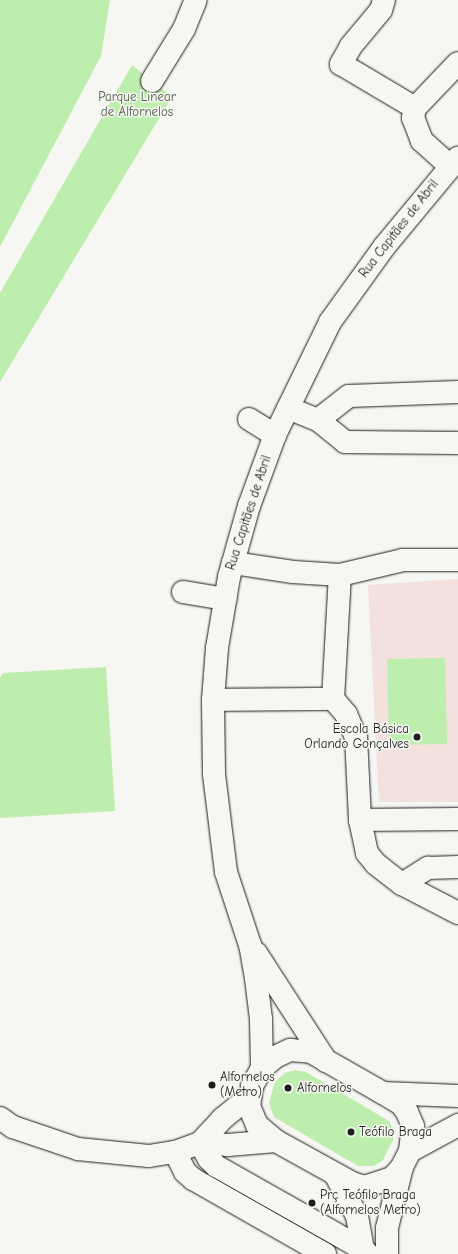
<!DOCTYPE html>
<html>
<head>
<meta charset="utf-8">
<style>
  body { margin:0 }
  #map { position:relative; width:458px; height:1254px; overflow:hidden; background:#f6f6f2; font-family:"Comic Neue",sans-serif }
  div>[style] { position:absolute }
  .built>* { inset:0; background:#f2e1dc }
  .green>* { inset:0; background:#beeead }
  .roads { filter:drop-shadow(0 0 1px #1c1c1c) drop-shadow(0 0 1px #1c1c1c) }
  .minor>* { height:22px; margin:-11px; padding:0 11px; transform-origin:11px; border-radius:11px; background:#f6f6f2 }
  .dots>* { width:11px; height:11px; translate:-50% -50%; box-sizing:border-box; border:2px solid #f6f6f2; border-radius:50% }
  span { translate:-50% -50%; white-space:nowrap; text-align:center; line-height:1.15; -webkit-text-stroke:3px #f6f6f2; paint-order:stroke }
  .park-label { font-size:13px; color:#4d5b48 }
  .street-label { font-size:13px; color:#1c1c1c }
  .poi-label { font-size:13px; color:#1c1c1c }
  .right { translate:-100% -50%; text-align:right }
  .left { translate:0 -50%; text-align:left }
</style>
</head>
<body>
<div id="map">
  <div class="built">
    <div style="clip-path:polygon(458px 579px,458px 802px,379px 802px,368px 585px)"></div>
  </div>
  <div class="green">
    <div style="clip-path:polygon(0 0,110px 0,101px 56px,0 247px)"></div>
    <div style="clip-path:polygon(132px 65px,172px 97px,0 382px,0 293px)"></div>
    <div style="clip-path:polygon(445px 658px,447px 744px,389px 745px,387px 659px)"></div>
    <div style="clip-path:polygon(106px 667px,115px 811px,0 818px,0 678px,3px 673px)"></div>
    <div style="clip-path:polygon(295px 1070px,306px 1072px,389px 1121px,393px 1129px,393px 1140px,383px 1160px,374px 1166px,358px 1166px,274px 1117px,269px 1103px,275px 1082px,285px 1073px)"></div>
  </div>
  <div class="roads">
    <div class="minor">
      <div style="left:384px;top:0;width:10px;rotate:107deg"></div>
      <div style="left:381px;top:10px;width:47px;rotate:129.8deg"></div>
      <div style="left:351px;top:46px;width:21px;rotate:119deg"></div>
      <div style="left:341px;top:64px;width:86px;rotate:30.7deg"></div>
      <div style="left:152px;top:81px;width:61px;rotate:-58.4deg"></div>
      <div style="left:184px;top:29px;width:31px;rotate:-68deg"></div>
      <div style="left:450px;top:166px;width:38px;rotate:-138deg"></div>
      <div style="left:422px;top:141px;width:25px;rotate:-111deg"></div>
      <div style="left:413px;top:118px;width:10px;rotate:-79deg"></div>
      <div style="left:415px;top:108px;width:62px;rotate:-46.3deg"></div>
      <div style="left:288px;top:408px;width:32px;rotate:22deg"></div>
      <div style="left:318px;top:420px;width:35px;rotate:39deg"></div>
      <div style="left:345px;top:442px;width:113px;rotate:0.5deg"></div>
      <div style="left:249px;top:419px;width:31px;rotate:32deg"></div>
      <div style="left:318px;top:420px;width:39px;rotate:-38deg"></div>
      <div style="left:349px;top:396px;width:109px;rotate:-2.1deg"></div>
      <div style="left:340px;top:575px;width:65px;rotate:-13.4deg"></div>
      <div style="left:403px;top:560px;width:55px"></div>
      <div style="left:183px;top:592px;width:43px;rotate:9.5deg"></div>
      <div style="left:333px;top:699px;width:20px;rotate:49deg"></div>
      <div style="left:346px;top:714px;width:25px;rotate:67deg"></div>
      <div style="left:356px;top:737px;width:83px;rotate:87.2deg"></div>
      <div style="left:360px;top:820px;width:34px;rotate:78deg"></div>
      <div style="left:367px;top:853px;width:14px;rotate:51deg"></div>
      <div style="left:376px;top:864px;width:33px;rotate:38deg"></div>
      <div style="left:402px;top:884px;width:63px;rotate:27.4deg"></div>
      <div style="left:213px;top:700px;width:120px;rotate:-0.5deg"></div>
      <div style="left:333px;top:699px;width:124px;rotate:-86.8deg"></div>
      <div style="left:340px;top:575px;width:47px;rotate:-176.3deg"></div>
      <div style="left:293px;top:572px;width:61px;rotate:-171.5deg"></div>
      <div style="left:360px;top:820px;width:98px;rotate:-0.6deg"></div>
      <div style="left:402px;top:884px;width:31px;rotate:-32deg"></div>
      <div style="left:428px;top:868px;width:30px;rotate:-2deg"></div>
      <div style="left:256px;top:953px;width:129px;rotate:57.1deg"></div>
      <div style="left:290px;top:1050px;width:21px;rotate:5deg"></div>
      <div style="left:311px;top:1052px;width:83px;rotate:29.7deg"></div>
      <div style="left:383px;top:1093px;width:21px;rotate:31deg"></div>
      <div style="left:401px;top:1104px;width:10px;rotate:53deg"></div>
      <div style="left:407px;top:1112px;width:15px;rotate:67deg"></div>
      <div style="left:413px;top:1126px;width:25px;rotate:97deg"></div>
      <div style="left:410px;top:1151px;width:18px;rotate:117deg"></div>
      <div style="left:402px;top:1167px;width:15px;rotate:132deg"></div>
      <div style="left:392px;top:1178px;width:28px;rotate:162deg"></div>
      <div style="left:365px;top:1187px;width:14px;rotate:-163deg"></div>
      <div style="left:352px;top:1183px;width:87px;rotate:-151.1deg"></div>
      <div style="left:276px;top:1141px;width:25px;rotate:-140deg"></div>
      <div style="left:257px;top:1125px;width:21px;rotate:-113deg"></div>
      <div style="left:249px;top:1106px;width:20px;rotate:-81deg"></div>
      <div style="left:252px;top:1086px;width:21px;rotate:-61deg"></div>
      <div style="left:262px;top:1068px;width:17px;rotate:-40deg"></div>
      <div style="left:275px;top:1057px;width:17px;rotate:-25deg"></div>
      <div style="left:262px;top:1068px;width:49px;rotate:-91.2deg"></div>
      <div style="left:261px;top:1019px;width:41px;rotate:-97deg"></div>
      <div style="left:256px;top:978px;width:34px;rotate:-100deg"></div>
      <div style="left:250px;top:945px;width:77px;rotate:-108.2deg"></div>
      <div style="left:226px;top:872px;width:99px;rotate:-97deg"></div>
      <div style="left:214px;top:774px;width:74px;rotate:-90.8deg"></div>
      <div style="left:213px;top:700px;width:52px;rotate:-85.6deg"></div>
      <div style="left:217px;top:648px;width:72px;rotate:-80.4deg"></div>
      <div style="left:229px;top:577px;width:74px;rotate:-74.3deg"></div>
      <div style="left:249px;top:506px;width:76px;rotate:-69.9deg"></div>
      <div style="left:275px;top:435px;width:126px;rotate:-64deg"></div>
      <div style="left:330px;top:322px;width:92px;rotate:-54.2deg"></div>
      <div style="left:384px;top:247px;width:116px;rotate:-50.3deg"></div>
      <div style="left:383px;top:1093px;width:75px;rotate:2.3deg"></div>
      <div style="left:0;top:1118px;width:16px;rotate:35deg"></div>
      <div style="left:13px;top:1127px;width:69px;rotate:18.7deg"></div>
      <div style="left:78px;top:1149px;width:71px;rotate:5.6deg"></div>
      <div style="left:149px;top:1156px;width:26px;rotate:-9deg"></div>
      <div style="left:175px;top:1152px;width:27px;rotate:-20deg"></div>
      <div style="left:200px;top:1143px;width:33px;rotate:-47deg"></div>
      <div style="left:222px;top:1119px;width:35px;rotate:-39deg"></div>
      <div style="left:200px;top:1143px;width:18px;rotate:61deg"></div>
      <div style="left:209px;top:1159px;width:10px;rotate:45deg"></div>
      <div style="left:216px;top:1166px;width:169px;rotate:29.5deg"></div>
      <div style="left:363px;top:1249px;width:7px;rotate:45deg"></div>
      <div style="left:200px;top:1143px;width:28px;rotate:4deg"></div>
      <div style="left:228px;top:1145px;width:48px;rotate:-4.8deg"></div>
      <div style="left:410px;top:1151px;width:55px;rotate:-28.4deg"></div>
      <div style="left:175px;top:1152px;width:22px;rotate:63deg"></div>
      <div style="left:185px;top:1172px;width:11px;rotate:41deg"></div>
      <div style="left:193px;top:1179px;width:152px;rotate:29.6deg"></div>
      <div style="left:335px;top:1174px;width:47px;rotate:62.4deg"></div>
      <div style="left:357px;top:1216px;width:39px;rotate:80deg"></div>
      <div style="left:387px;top:1254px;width:26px;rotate:-90deg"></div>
      <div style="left:387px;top:1228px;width:63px;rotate:-76.2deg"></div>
    </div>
  </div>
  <div class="dots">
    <div style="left:417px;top:737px;background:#1c1c1c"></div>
    <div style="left:212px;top:1085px;background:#1c1c1c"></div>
    <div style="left:288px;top:1088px;background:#1c1c1c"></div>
    <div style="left:351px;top:1132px;background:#1c1c1c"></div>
    <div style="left:312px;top:1203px;background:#1c1c1c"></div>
  </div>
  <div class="park-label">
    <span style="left:137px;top:105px">Parque Linear<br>de Alfornelos</span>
  </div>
  <div class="street-label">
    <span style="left:399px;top:229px;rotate:-52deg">Rua Capitães de Abril</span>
    <span style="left:249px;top:513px;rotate:-72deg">Rua Capitães de Abril</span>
  </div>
  <div class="poi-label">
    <span class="right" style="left:409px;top:737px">Escola Básica<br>Orlando Gonçalves</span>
    <span class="left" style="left:220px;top:1085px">Alfornelos<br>(Metro)</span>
    <span class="left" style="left:297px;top:1088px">Alfornelos</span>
    <span class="left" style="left:359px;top:1132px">Teófilo Braga</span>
    <span class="left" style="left:320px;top:1203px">Prç Teófilo Braga<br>(Alfornelos Metro)</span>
  </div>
</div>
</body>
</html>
